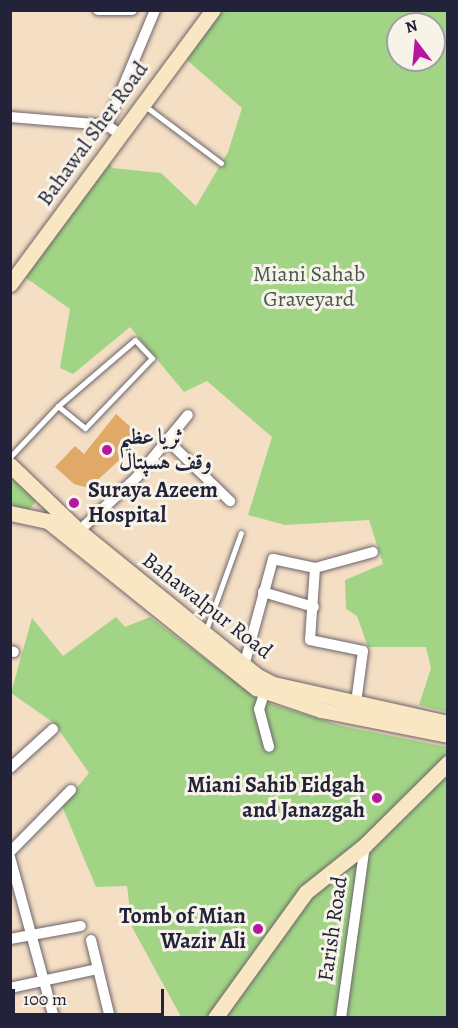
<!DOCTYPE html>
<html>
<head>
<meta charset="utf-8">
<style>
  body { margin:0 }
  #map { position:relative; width:458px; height:1028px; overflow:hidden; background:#f4dec4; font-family:Alegreya,Amiri,serif }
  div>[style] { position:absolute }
  .green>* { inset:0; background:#a1d585 }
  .building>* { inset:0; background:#e0a968 }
  .roads { filter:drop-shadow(0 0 2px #6c646b) drop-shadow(0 0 2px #6c646b) }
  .lane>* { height:5px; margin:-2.5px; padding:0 2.5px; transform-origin:2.5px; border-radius:2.5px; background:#fff }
  .street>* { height:10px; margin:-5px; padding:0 5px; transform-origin:5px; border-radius:5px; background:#fff }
  .secondary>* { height:15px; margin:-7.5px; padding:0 7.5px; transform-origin:7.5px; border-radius:7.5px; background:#f9e7c3 }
  .dots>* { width:16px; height:16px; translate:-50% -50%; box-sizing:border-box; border:3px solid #f7f3e8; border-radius:50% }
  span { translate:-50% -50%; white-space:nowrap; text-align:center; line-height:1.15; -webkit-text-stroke:6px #f7f3e8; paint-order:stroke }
  .street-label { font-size:22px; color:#22223b }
  .park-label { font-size:22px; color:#485851 }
  .poi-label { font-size:22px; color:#22223b; font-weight:700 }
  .left { translate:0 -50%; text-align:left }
  .right { translate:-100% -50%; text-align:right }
  .frame { position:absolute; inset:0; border:12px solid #22223b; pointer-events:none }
  .north { position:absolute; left:386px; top:12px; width:60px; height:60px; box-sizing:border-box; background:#f7f3e8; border:2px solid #a29fa3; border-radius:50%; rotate:344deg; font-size:16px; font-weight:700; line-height:24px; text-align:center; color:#22223b }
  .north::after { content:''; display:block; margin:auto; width:21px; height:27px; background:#b5179e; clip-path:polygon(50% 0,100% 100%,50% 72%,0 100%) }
  .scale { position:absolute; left:12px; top:989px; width:152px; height:27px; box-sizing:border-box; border:3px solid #22223b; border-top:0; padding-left:8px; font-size:18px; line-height:21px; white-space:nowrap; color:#22223b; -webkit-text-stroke:4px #f7f3e8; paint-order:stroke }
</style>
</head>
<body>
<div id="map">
  <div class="green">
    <div style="clip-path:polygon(evenodd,223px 11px,447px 11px,447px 712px,419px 705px,431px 668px,426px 647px,368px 647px,357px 616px,346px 609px,345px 580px,383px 564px,369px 520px,285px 525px,248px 515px,272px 437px,207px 381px,184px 392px,130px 327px,73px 374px,60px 368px,70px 309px,19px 273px,107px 156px,112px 168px,161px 173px,196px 206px,228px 152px,242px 108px,180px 54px,223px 11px,398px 24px,434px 24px,434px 60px,398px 60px,398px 24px)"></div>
    <div style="clip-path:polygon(10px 477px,36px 501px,29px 510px,11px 505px)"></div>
    <div style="clip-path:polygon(116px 617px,125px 627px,150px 617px,261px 701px,342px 726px,447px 747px,447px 1017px,181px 1017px,132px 927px,127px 886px,96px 887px,62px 806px,89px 773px,54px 723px,11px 693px,32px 618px,63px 656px)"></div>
  </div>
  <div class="building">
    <div style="clip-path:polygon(116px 414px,143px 438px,89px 488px,74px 484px,55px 467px,75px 446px,84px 454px)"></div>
  </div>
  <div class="roads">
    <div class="lane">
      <div style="left:145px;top:106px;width:95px;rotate:36.9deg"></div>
      <div style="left:10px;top:457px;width:70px;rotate:-46.7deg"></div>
      <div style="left:58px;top:406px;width:101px;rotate:-40.6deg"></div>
      <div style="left:135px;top:340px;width:25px;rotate:47deg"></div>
      <div style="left:152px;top:358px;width:97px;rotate:133.7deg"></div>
      <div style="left:85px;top:428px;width:35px;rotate:-141deg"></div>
      <div style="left:206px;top:630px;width:103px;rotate:-70.2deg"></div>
    </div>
    <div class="street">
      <div style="left:98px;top:10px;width:34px"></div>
      <div style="left:10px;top:117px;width:97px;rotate:4.7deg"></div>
      <div style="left:122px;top:136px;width:19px;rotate:-144deg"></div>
      <div style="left:107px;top:125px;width:125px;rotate:-67.3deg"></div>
      <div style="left:167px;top:440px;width:88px;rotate:44.1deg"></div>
      <div style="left:79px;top:531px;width:79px;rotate:-43deg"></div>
      <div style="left:137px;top:477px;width:80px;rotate:-50.6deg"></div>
      <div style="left:315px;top:568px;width:72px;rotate:94deg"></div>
      <div style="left:310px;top:640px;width:54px;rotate:11.7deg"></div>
      <div style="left:363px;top:651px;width:52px;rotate:97.7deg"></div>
      <div style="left:263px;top:592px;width:53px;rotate:16.4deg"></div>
      <div style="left:10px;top:651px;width:4px;rotate:14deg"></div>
      <div style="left:244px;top:666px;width:111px;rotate:-74.8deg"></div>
      <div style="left:273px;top:559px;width:43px;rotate:12.1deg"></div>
      <div style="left:315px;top:568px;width:60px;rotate:-15.4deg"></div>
      <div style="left:265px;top:691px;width:19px;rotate:108deg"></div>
      <div style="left:259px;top:709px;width:39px;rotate:75deg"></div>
      <div style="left:10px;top:768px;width:58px;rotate:-42.2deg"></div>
      <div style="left:10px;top:852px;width:87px;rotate:-45.5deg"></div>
      <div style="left:10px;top:857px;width:167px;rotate:74.7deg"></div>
      <div style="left:10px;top:939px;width:72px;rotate:-10.4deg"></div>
      <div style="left:91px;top:940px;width:80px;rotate:76.3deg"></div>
      <div style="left:10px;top:988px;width:90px;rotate:-12.2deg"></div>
      <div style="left:341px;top:1018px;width:175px;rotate:-82.1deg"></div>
    </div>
    <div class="secondary">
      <div style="left:10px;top:284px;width:341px;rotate:-53.5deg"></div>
      <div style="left:10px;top:465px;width:95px;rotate:43.7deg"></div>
      <div style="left:79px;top:531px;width:228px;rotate:39.1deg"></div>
      <div style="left:256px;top:675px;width:19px;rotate:28deg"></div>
      <div style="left:273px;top:684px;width:179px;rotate:12.6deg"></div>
      <div style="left:10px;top:513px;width:39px;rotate:12deg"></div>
      <div style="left:48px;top:521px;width:267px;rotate:38.8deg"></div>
      <div style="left:256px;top:688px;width:69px;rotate:18.7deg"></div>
      <div style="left:321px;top:710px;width:129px;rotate:11.1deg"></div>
      <div style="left:215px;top:1018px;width:155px;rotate:-54.2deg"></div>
      <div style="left:306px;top:892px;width:75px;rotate:-38.5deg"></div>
      <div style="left:365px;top:845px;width:117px;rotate:-44.7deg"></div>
    </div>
  </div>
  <div class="dots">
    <div style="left:107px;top:450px;background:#b5179e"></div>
    <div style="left:74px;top:503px;background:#b5179e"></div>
    <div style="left:377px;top:798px;background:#b5179e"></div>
    <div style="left:258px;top:929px;background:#b5179e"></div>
  </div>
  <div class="street-label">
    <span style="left:93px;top:134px;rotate:-54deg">Bahawal Sher Road</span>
    <span style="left:207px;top:606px;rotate:38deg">Bahawalpur Road</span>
    <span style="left:333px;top:929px;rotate:-82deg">Farish Road</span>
  </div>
  <div class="park-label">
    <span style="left:309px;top:287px">Miani Sahab<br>Graveyard</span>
  </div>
  <div class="poi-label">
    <span class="left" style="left:119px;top:450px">ثریا عظیم<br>وقف ہسپتال</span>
    <span class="left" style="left:88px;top:503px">Suraya Azeem<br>Hospital</span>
    <span class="right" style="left:365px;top:798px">Miani Sahib Eidgah<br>and Janazgah</span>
    <span class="right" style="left:246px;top:929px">Tomb of Mian<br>Wazir Ali</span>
  </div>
  <div class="frame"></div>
  <div class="north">N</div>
  <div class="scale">100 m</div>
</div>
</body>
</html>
